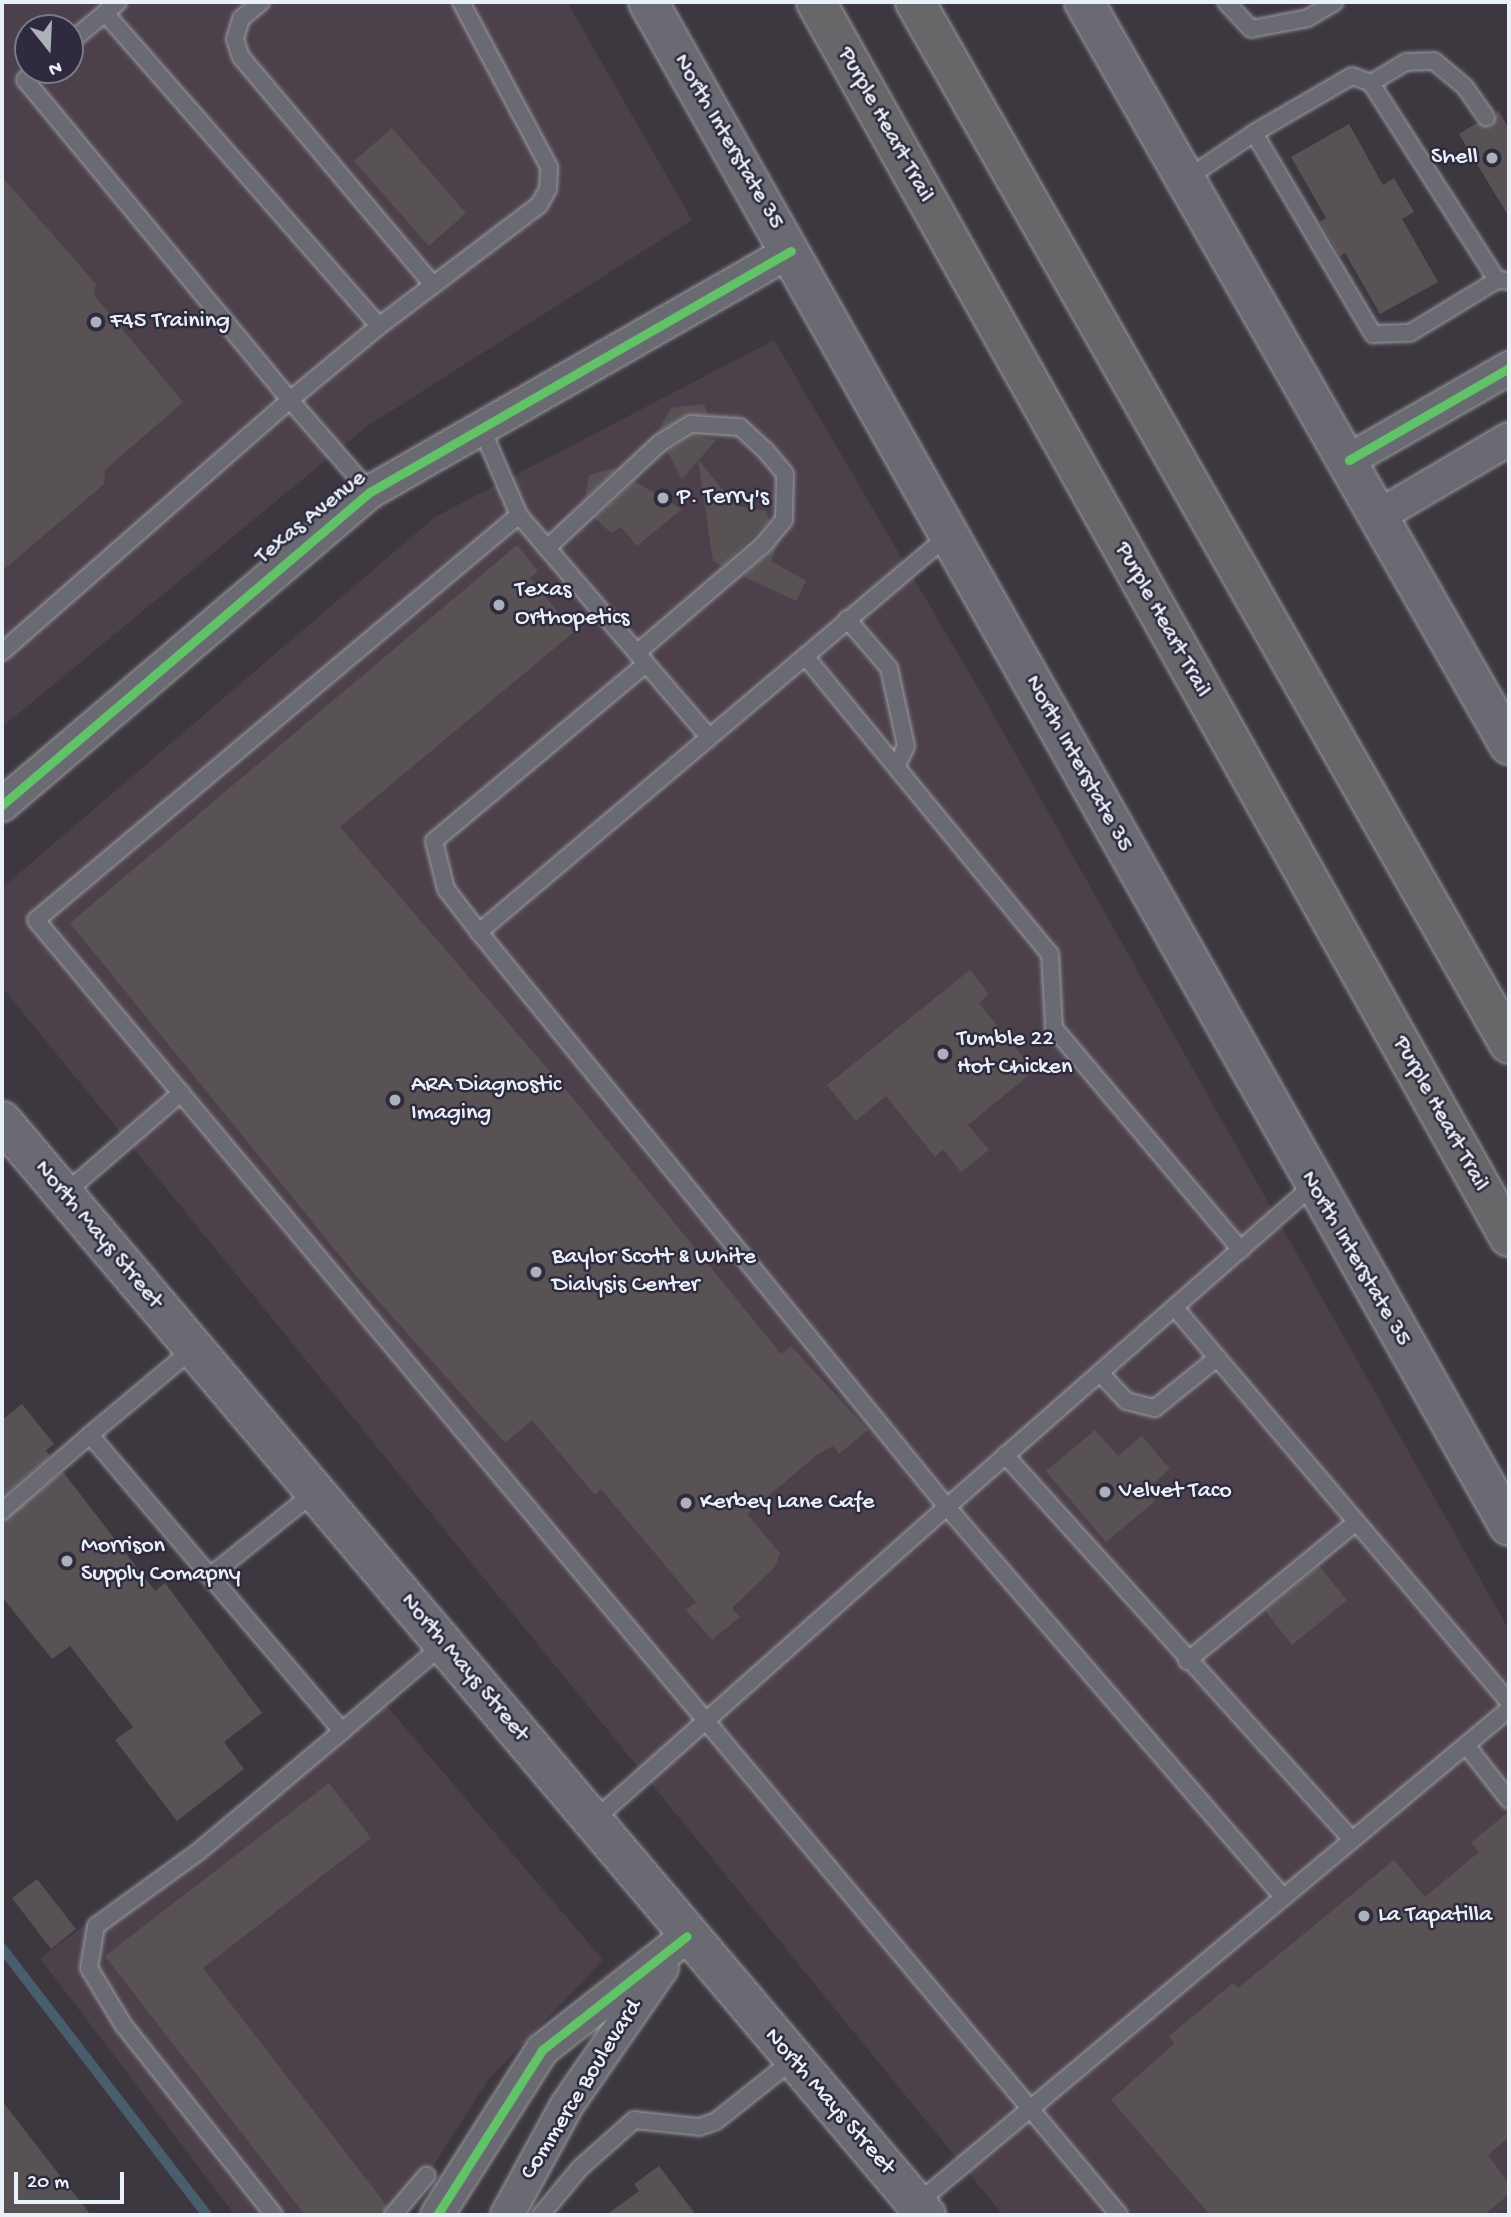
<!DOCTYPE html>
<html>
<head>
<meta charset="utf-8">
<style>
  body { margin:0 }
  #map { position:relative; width:1511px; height:2217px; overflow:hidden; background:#3d3840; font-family:"Gochi Hand",sans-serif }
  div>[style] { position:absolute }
  .built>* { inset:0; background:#4c414b }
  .stream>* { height:10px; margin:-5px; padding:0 5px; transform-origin:5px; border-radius:5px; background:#485e6d }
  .building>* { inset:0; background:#585255 }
  .roads { filter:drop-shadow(0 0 2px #9e9da2) drop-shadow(0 0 2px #9e9da2) }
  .lane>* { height:16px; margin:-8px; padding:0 8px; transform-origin:8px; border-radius:8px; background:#6a6b72 }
  .street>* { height:32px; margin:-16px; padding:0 16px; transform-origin:16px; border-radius:16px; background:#6a6b72 }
  .secondary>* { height:38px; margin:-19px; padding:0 19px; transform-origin:19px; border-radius:19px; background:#6a6b72 }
  .highway>* { height:38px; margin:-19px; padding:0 19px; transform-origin:19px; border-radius:19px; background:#67676a }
  .cycleway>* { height:9px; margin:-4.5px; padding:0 4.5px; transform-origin:4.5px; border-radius:4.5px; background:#61c268 }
  .dots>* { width:19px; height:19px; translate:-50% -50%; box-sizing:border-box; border:4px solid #2f2a3d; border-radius:50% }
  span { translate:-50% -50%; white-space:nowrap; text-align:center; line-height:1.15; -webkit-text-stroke:5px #2f2a3d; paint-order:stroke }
  .street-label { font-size:24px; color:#e8f1f8 }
  .poi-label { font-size:24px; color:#e8f1f8 }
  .right { translate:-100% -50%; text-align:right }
  .left { translate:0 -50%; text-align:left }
  .frame { position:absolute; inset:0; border:4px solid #e8f1f8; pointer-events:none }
  .north { position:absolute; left:14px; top:14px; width:70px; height:70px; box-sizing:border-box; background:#2f2a3d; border:2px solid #797a88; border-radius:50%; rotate:162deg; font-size:19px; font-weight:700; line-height:28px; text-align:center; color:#e8f1f8 }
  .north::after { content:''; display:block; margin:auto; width:24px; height:32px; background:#acb0b8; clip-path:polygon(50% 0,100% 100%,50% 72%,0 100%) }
  .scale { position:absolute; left:14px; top:2172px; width:110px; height:32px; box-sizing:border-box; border:4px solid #e8f1f8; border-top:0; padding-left:9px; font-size:21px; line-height:24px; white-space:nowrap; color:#e8f1f8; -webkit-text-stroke:5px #2f2a3d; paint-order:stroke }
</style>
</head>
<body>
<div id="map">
  <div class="built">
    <div style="clip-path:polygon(evenodd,2px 2px,567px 2px,692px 220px,366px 427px,2px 727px,2px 2px,28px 28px,70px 28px,70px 70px,28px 70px,28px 28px)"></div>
    <div style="clip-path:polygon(774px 340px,985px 700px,1509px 1630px,1509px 2215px,1003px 2215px,2px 987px,2px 888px,435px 517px)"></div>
    <div style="clip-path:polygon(385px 1704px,603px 1960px,488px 2080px,402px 2215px,235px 2215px,40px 1958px)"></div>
  </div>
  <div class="stream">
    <div style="left:2px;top:1948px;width:337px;rotate:52.5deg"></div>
  </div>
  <div class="building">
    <div style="clip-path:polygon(1498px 110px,1509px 129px,1509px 217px,1459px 134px,1477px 123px,1491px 126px)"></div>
    <div style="clip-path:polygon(1349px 124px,1383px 185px,1394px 178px,1414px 212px,1402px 219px,1438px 282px,1380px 314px,1345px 253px,1340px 256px,1320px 222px,1326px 218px,1291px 157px)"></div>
    <div style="clip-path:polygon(392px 128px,466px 213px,429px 246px,354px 161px)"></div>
    <div style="clip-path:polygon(2px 177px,96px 284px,94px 295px,183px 402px,105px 470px,104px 484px,2px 571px)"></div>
    <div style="clip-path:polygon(704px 404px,707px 414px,686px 415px,657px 433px,671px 408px)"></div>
    <div style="clip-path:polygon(694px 435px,716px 440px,682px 479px,667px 451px)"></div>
    <div style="clip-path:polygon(698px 460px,737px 506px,766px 511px,770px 521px,722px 566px,713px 561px)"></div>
    <div style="clip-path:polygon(613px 468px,616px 470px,585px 498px,589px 475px)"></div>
    <div style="clip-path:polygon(634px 481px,682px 509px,637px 546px,621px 527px,611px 533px,595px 518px)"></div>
    <div style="clip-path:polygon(778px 544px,771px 561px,806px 581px,796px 601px,743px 576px)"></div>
    <div style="clip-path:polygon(517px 545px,538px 571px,530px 578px,574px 632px,340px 827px,577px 1103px,781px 1354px,791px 1346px,868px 1430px,839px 1454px,833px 1446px,818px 1454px,747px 1514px,780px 1553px,775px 1567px,732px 1608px,740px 1617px,712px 1640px,686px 1610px,696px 1602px,601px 1489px,595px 1495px,532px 1420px,505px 1443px,357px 1277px,70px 923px)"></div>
    <div style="clip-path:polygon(970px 970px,989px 994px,979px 1003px,1034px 1071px,968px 1125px,989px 1150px,961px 1172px,943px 1149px,935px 1157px,886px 1096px,856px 1121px,827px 1085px)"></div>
    <div style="clip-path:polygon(22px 1404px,54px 1444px,46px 1450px,50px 1456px,2px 1497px,2px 1420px)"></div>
    <div style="clip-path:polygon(1095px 1430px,1118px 1456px,1142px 1436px,1170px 1469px,1146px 1490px,1155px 1501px,1106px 1542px,1046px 1471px)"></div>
    <div style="clip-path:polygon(63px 1472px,155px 1591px,165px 1583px,262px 1713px,224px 1742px,244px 1769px,177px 1821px,115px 1740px,133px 1727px,70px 1646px,52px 1659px,2px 1597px,2px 1521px)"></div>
    <div style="clip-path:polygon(1319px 1566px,1347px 1600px,1292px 1645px,1265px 1611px)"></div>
    <div style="clip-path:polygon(329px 1783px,371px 1838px,203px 1968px,387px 2206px,383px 2215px,305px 2215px,105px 1956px)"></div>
    <div style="clip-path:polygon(1509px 1811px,1509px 2137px,1488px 2155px,1509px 2184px,1509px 2194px,1484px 2215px,1210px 2215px,1111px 2100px,1174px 2044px,1169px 2036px,1233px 1983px,1238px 1988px,1394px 1860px,1425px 1897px,1479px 1852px,1471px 1843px)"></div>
    <div style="clip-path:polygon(37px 1879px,76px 1929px,51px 1949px,12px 1898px)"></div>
    <div style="clip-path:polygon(2px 2101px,72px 2191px,91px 2215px,2px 2215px)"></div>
    <div style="clip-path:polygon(659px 2166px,696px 2215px,606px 2215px,639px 2191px,634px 2184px)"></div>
  </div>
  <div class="roads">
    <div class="lane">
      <div style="left:118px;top:2px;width:17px;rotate:140deg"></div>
      <div style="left:105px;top:13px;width:416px;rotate:48.8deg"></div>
      <div style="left:379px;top:326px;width:116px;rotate:140.3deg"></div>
      <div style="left:290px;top:400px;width:122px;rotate:49deg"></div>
      <div style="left:261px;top:2px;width:26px;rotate:140deg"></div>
      <div style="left:241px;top:19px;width:21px;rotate:107deg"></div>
      <div style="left:235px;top:39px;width:19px;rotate:72deg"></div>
      <div style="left:241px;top:57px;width:295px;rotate:49.9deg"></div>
      <div style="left:1226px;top:2px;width:37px;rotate:47deg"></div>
      <div style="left:1251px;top:29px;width:58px;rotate:-10.9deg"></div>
      <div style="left:1308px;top:18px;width:31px;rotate:-31deg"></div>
      <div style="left:70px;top:42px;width:45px;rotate:-39.6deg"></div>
      <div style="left:1371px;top:83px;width:41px;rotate:-31deg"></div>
      <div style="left:1406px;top:62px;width:28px;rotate:-2deg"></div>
      <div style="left:1434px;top:61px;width:40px;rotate:40deg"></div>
      <div style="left:1465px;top:87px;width:37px;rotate:55deg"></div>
      <div style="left:1254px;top:133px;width:113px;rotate:-30.2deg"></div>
      <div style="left:1352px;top:76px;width:20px;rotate:20deg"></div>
      <div style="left:1371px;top:83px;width:234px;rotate:57.4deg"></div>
      <div style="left:1186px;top:179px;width:82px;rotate:-34.1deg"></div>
      <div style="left:1254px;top:133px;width:234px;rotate:59.4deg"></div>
      <div style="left:1373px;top:334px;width:37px;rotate:-2deg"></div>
      <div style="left:1410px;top:333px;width:102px;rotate:-31.3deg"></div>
      <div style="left:1497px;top:280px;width:12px;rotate:5deg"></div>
      <div style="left:379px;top:326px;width:201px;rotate:-37.1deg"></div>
      <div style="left:539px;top:205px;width:18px;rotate:-61deg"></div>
      <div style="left:548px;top:189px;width:22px;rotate:-87deg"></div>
      <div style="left:549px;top:167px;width:187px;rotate:-118.1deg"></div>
      <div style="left:480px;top:425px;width:98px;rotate:66.6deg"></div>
      <div style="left:950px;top:534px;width:617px;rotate:139.8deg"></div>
      <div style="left:479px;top:932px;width:741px;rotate:50.86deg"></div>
      <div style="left:947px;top:1507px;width:487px;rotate:-41.3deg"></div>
      <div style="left:547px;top:548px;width:154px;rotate:-42.9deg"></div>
      <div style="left:660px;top:443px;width:36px;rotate:-32deg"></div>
      <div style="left:691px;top:424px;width:49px;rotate:3.5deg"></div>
      <div style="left:740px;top:427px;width:34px;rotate:43deg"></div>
      <div style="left:765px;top:450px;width:31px;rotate:50deg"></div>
      <div style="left:785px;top:474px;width:46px;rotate:91.2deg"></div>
      <div style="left:784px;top:520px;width:31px;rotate:130deg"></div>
      <div style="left:764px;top:544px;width:167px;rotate:139.4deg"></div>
      <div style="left:847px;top:619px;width:65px;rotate:49.4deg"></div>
      <div style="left:889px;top:668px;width:80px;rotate:77.7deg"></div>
      <div style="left:906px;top:746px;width:21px;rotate:115deg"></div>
      <div style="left:2px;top:652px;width:383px;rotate:-41.2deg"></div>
      <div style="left:290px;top:400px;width:415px;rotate:-129.6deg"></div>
      <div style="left:25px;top:80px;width:16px;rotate:-40deg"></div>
      <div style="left:805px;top:656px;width:386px;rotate:50.6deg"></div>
      <div style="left:1050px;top:954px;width:74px;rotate:86.9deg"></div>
      <div style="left:1054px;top:1028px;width:290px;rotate:49.9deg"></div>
      <div style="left:709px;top:737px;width:292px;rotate:-130.6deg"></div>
      <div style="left:519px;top:515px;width:630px;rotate:140.02deg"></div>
      <div style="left:36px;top:920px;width:1688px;rotate:50.09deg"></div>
      <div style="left:479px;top:932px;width:54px;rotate:-127.5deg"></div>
      <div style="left:446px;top:889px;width:49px;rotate:-104deg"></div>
      <div style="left:434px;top:841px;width:276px;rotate:-39.9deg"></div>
      <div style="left:64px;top:1194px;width:155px;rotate:-40.8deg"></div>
      <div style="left:1175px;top:1308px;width:517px;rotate:49.71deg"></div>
      <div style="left:194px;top:1348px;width:136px;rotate:140.1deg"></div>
      <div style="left:90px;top:1435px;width:389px;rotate:49.6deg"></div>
      <div style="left:342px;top:1731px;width:134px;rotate:-40.5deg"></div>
      <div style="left:1101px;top:1374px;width:37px;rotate:47deg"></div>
      <div style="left:1126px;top:1401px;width:30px;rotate:14deg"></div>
      <div style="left:1155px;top:1408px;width:80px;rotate:-38.9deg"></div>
      <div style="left:1005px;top:1455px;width:518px;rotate:47.97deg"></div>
      <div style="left:2px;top:1511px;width:116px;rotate:-40.8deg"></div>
      <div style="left:210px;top:1576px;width:136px;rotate:-38.7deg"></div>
      <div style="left:1187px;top:1661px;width:219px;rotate:-39.4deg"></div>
      <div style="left:1466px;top:1745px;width:70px;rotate:52deg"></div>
      <div style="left:593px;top:1821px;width:473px;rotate:-41.6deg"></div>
      <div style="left:947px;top:1507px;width:515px;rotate:49.25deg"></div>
      <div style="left:915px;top:2205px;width:774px;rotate:-39.86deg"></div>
      <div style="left:274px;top:2215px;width:241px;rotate:-128.4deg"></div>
      <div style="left:124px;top:2026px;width:68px;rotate:-121.1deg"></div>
      <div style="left:89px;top:1968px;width:43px;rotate:-80.5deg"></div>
      <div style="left:96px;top:1926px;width:126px;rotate:-36deg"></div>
      <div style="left:198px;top:1852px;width:188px;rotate:-40deg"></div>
      <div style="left:393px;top:2215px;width:52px;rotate:-49.6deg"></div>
      <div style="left:541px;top:2215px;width:61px;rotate:-50.3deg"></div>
      <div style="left:580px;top:2168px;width:72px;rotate:-41.6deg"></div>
      <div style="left:634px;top:2120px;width:65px;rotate:6.1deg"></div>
      <div style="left:699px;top:2127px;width:18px;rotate:-19deg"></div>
      <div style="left:716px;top:2121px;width:98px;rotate:-38.4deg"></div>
    </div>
    <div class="street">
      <div style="left:1349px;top:460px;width:185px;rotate:-29.9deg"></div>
      <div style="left:1380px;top:515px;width:150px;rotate:-30.5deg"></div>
      <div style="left:2px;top:805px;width:483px;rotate:-40.4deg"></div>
      <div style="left:370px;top:492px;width:485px;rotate:-29.8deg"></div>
      <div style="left:437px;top:2215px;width:196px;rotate:-57.5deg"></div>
      <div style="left:542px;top:2050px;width:184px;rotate:-38.2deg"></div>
      <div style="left:507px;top:2215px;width:125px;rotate:-61.4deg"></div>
      <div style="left:567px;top:2105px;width:167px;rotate:-55.3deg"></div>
    </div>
    <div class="secondary">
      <div style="left:648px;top:2px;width:1750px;rotate:60.54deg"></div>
      <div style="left:1084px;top:2px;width:856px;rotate:60.23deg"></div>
      <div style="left:2px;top:1121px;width:1432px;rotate:49.82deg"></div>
    </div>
    <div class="highway">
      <div style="left:816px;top:2px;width:1416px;rotate:60.7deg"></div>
      <div style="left:915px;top:2px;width:1199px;rotate:60.31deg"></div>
    </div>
  </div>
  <div class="cycleway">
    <div style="left:1349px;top:460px;width:185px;rotate:-29.9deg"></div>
    <div style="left:2px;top:805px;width:483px;rotate:-40.4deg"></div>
    <div style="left:370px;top:492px;width:485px;rotate:-29.8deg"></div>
    <div style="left:437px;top:2215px;width:196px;rotate:-57.5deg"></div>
    <div style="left:542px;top:2050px;width:184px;rotate:-38.2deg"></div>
  </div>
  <div class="dots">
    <div style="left:1492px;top:158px;background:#acb0b8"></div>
    <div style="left:96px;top:322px;background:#acb0b8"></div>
    <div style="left:663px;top:498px;background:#acb0b8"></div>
    <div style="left:499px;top:605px;background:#acb0b8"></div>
    <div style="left:943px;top:1054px;background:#acb0b8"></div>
    <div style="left:395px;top:1100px;background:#acb0b8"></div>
    <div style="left:536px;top:1272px;background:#acb0b8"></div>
    <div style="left:1105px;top:1492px;background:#acb0b8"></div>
    <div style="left:686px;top:1503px;background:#acb0b8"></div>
    <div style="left:67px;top:1561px;background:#acb0b8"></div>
    <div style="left:1364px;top:1916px;background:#acb0b8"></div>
  </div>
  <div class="street-label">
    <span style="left:885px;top:125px;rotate:61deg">Purple Heart Trail</span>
    <span style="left:728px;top:142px;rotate:60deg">North Interstate 35</span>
    <span style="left:311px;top:518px;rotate:-39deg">Texas Avenue</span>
    <span style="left:1162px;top:620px;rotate:61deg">Purple Heart Trail</span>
    <span style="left:1078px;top:764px;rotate:61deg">North Interstate 35</span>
    <span style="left:1440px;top:1114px;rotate:61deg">Purple Heart Trail</span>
    <span style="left:98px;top:1235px;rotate:50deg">North Mays Street</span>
    <span style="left:1355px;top:1259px;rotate:60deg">North Interstate 35</span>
    <span style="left:464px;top:1668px;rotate:50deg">North Mays Street</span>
    <span style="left:582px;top:2090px;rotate:-58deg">Commerce Boulevard</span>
    <span style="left:829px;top:2102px;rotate:49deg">North Mays Street</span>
  </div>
  <div class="poi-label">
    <span class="right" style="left:1478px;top:158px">Shell</span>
    <span class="left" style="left:110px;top:322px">F45 Training</span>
    <span class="left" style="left:677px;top:498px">P. Terry's</span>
    <span class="left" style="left:515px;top:605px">Texas<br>Orthopetics</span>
    <span class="left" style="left:957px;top:1054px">Tumble 22<br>Hot Chicken</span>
    <span class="left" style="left:411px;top:1100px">ARA Diagnostic<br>Imaging</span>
    <span class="left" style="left:552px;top:1272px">Baylor Scott &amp; White<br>Dialysis Center</span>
    <span class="left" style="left:1119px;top:1492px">Velvet Taco</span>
    <span class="left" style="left:700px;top:1503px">Kerbey Lane Cafe</span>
    <span class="left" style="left:81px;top:1561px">Morrison<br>Supply Comapny</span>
    <span class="left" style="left:1378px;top:1916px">La Tapatilla</span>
  </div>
  <div class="frame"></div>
  <div class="north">N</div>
  <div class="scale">20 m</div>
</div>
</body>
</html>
